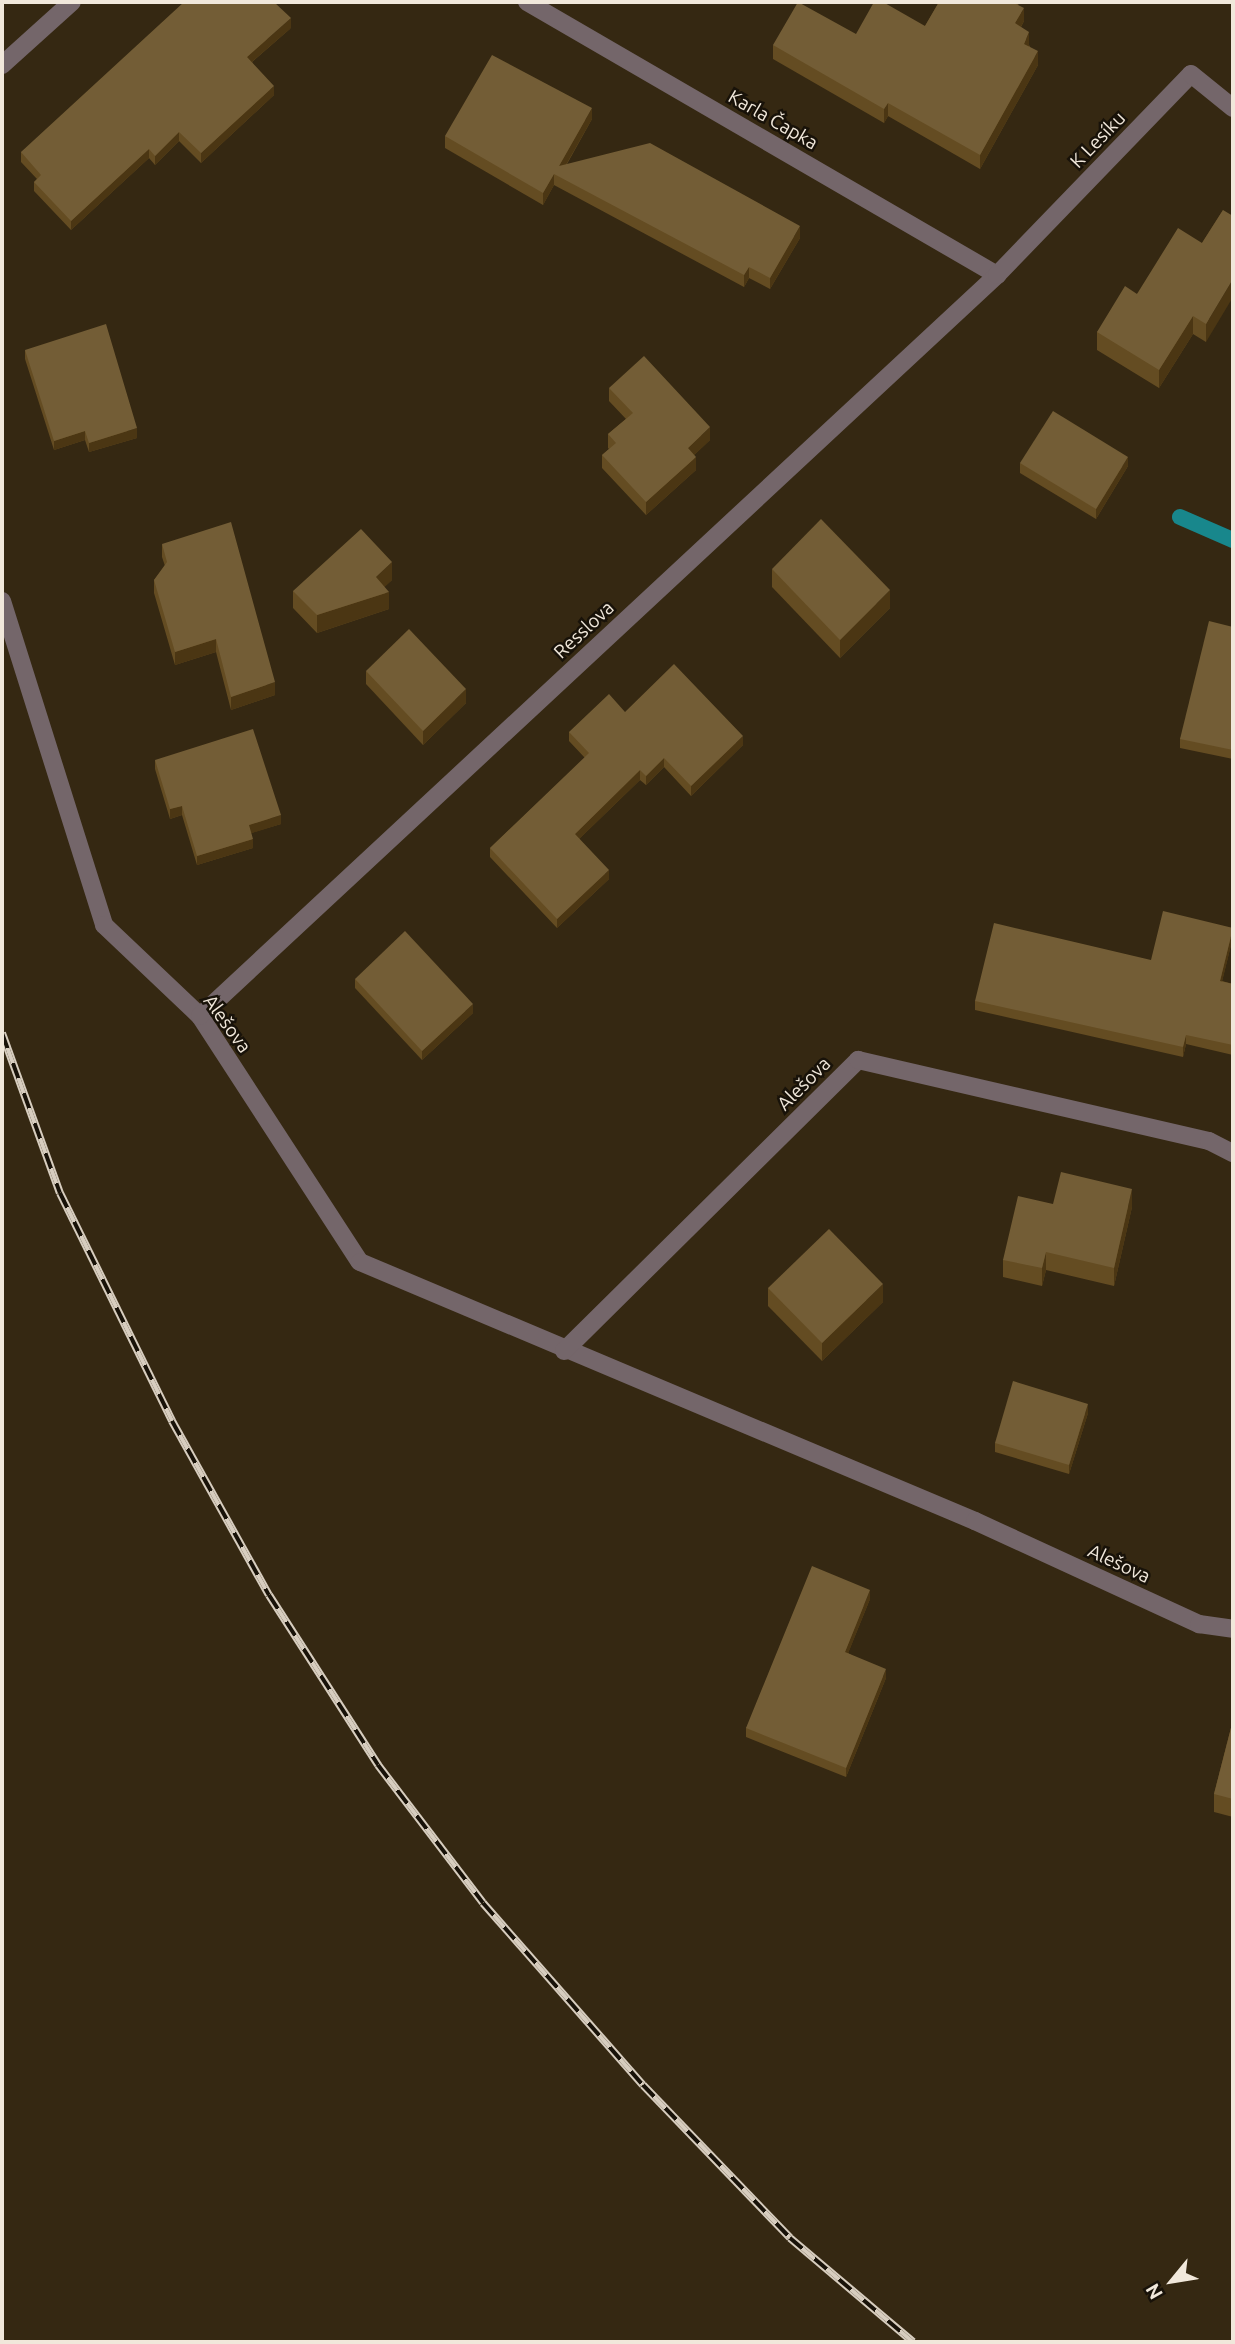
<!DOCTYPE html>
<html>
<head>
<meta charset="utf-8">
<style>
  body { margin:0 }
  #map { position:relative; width:1235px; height:2344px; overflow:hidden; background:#352812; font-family:Ubuntu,sans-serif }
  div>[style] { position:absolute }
  .stream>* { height:16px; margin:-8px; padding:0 8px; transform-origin:8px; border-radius:8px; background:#18878c }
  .minor>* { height:18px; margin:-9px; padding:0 9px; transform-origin:9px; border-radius:9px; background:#74666a }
  .rail>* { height:8px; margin-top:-4px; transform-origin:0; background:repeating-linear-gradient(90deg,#181209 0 16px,#d7cdbf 0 32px); box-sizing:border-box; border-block:2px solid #d7cdbf }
  .wall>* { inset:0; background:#644c22 }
  .shaded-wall>* { inset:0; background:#4b3613 }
  .building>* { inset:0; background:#735d36 }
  span { translate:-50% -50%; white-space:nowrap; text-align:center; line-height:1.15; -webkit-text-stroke:5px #181209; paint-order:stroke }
  .street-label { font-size:19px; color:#f1e8db }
  .frame { position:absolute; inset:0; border:4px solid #f1e8db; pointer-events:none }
  .north { position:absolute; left:1137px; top:2246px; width:70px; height:70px; -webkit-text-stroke:5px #181209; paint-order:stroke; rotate:240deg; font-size:19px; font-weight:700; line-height:28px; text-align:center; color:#f1e8db }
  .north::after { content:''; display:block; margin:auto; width:24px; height:32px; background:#f1e8db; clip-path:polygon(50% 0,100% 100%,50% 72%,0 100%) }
</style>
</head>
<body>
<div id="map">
  <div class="stream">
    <div style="left:1180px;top:517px;width:58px;rotate:23.5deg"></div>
  </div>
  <div class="minor">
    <div style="left:527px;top:2px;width:544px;rotate:30.15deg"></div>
    <div style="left:2px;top:65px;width:94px;rotate:-42deg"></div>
    <div style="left:2px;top:601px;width:340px;rotate:72.5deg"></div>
    <div style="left:104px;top:925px;width:132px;rotate:43.5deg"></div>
    <div style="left:200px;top:1016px;width:293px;rotate:57deg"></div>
    <div style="left:360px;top:1262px;width:667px;rotate:22.84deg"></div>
    <div style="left:975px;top:1521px;width:247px;rotate:24.7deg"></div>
    <div style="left:1199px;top:1624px;width:34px;rotate:8deg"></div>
    <div style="left:200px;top:1016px;width:1088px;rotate:-42.91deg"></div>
    <div style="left:997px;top:275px;width:279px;rotate:-46deg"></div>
    <div style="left:1191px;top:74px;width:54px;rotate:39deg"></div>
    <div style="left:564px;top:1351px;width:414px;rotate:-44.7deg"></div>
    <div style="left:858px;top:1060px;width:360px;rotate:13deg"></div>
    <div style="left:1209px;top:1141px;width:27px;rotate:27deg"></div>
  </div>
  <div class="rail">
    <div style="left:2px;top:1033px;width:170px;rotate:70.1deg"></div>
    <div style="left:60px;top:1193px;width:254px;rotate:63.8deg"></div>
    <div style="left:172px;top:1421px;width:199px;rotate:60.9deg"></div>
    <div style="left:269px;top:1595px;width:202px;rotate:57.3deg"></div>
    <div style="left:378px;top:1765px;width:173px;rotate:52.7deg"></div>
    <div style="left:483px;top:1903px;width:242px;rotate:48.7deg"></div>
    <div style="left:643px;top:2085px;width:212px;rotate:46.1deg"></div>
    <div style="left:790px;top:2238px;width:161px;rotate:40.2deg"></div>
  </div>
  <div class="wall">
    <div style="clip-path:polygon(939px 2px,1020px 2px,1018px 5px,1024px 21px,1021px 27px,1038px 65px,980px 169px,888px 116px,884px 123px,773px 59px,773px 45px,925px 26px)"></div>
    <div style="clip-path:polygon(291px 28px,252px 62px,274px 95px,201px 163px,179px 141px,155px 165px,149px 158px,71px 230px,34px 191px,34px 182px,37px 179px,21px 162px,21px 152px)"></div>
    <div style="clip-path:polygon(592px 119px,567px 164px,800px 238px,770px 289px,749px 278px,744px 287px,554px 185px,543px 205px,445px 148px,445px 136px)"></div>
    <div style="clip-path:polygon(1223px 210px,1206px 342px,1193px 334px,1159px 388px,1097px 350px,1097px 332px,1137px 294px,1202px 243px)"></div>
    <div style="clip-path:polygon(25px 350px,137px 438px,89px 452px,85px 440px,54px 450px,25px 359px)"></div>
    <div style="clip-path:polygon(609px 388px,710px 440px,694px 455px,696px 470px,646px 515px,602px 468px,602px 455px,609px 449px,608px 448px,608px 434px,626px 419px,609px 401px)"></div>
    <div style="clip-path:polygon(1020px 463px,1128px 466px,1096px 519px,1020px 473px)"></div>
    <div style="clip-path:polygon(162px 544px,275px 695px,231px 710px,216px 652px,175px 665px,154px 593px,154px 580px,165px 566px,162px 557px)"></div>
    <div style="clip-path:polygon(772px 569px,890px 608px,840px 658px,772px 587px)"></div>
    <div style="clip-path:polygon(392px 580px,384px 587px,389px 609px,317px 633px,293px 608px,293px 591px)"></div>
    <div style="clip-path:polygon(1233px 627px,1233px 759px,1180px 748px,1180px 739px)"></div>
    <div style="clip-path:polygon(366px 671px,466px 703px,423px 745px,366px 684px)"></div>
    <div style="clip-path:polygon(625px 712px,743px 745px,691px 796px,664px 767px,646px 785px,640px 780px,579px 839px,609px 879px,557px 928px,490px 857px,490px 848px,585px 758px,569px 741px,569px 732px)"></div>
    <div style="clip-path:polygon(155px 760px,281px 824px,251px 833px,253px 848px,197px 865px,182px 815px,170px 819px,155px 769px)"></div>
    <div style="clip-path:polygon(1233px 937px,1222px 981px,1233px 984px,1233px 1055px,1186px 1044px,1183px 1057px,975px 1010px,975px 1001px,1151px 960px)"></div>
    <div style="clip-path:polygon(355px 979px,473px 1013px,422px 1060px,355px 988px)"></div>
    <div style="clip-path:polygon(1053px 1204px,1132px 1207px,1114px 1286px,1046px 1270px,1042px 1286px,1003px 1277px,1003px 1260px)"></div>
    <div style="clip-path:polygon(768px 1288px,883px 1302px,822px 1361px,768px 1306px)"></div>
    <div style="clip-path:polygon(1088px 1413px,1069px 1474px,995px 1452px,995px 1443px)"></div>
    <div style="clip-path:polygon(870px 1599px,848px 1653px,886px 1678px,846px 1777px,746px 1737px,746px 1728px)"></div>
    <div style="clip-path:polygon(1233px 1720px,1233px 1817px,1214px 1812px,1214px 1794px)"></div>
  </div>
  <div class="shaded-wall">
    <div style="clip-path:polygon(1024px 8px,1024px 21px,1015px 37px,1015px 23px)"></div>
    <div style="clip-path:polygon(291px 18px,291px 28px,247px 66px,247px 57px)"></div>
    <div style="clip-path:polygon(1029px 32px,1029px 46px,1024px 57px,1024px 44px)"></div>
    <div style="clip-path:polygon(1038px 51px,1038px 65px,980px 169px,980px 155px)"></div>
    <div style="clip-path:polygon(274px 86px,274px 95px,201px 163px,201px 153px)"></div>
    <div style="clip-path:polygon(888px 103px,888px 116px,884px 123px,884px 109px)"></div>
    <div style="clip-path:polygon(592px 108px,592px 119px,559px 177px,559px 166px)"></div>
    <div style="clip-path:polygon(179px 132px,179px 141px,155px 165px,155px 156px)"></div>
    <div style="clip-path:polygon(149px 149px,149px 158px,71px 230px,71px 221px)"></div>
    <div style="clip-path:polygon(554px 174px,554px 185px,543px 205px,543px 193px)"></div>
    <div style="clip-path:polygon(800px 226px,800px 238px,770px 289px,770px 278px)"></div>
    <div style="clip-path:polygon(749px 267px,749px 278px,744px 287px,744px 275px)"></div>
    <div style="clip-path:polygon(1233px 279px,1233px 297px,1206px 342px,1206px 324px)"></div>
    <div style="clip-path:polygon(1193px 316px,1193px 334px,1159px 388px,1159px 370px)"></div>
    <div style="clip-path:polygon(710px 427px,710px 440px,688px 461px,688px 448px)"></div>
    <div style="clip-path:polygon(137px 428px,137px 438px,89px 452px,89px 443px)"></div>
    <div style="clip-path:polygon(85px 431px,85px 440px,54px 450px,54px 441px)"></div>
    <div style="clip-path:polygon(696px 457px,696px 470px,646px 515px,646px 502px)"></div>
    <div style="clip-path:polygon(1128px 457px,1128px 466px,1096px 519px,1096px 509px)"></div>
    <div style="clip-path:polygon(392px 562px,392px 580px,376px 595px,376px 577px)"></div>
    <div style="clip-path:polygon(890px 590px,890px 608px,840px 658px,840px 640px)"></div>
    <div style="clip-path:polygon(389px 592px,389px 609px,317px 633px,317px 615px)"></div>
    <div style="clip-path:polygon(216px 639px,216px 652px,175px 665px,175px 652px)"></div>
    <div style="clip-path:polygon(275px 682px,275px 695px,231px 710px,231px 697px)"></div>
    <div style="clip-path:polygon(466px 689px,466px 703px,423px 745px,423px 731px)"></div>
    <div style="clip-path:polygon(743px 736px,743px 745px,691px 796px,691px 786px)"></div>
    <div style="clip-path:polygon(664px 758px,664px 767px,646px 785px,646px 776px)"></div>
    <div style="clip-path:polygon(640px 770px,640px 780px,575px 843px,575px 834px)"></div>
    <div style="clip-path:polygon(182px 806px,182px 815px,170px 819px,170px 809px)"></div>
    <div style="clip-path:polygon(281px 815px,281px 824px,249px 834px,249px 825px)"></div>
    <div style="clip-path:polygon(253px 839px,253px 848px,197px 865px,197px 856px)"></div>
    <div style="clip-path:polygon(609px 870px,609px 879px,557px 928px,557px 919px)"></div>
    <div style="clip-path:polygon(1233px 928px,1233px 937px,1220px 990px,1220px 981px)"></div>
    <div style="clip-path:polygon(473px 1004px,473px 1013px,422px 1060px,422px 1051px)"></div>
    <div style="clip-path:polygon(1186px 1035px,1186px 1044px,1183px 1057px,1183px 1047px)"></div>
    <div style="clip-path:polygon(1132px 1189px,1132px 1207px,1114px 1286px,1114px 1268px)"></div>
    <div style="clip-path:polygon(1046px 1252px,1046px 1270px,1042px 1286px,1042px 1268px)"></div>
    <div style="clip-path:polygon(883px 1284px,883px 1302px,822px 1361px,822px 1343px)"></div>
    <div style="clip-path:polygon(1088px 1404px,1088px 1413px,1069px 1474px,1069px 1465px)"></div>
    <div style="clip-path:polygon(870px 1590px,870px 1599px,845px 1661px,845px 1652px)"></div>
    <div style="clip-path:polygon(886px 1669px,886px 1678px,846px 1777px,846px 1768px)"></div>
  </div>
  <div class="building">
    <div style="clip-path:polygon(184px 2px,274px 2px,291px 18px,247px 57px,274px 86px,201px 153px,179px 132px,155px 156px,149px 149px,71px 221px,34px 182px,41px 175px,21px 152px)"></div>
    <div style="clip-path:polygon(798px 2px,856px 34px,874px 2px,883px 2px,925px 26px,939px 2px,1012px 2px,1024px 8px,1015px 23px,1029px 32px,1024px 44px,1038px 51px,980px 155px,888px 103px,884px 109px,773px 45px)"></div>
    <div style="clip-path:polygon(492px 55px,592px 108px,559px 166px,650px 143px,800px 226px,770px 278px,749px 267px,744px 275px,554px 174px,543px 193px,445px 136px)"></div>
    <div style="clip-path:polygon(1223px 210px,1233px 216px,1233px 279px,1206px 324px,1193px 316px,1159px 370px,1097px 332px,1125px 286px,1137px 294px,1178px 228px,1202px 243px)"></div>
    <div style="clip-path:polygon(106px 324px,137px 428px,89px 443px,85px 431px,54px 441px,25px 350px)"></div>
    <div style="clip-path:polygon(644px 356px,710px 427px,688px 448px,696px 457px,646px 502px,602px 455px,616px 443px,608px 434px,633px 413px,609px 388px)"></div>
    <div style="clip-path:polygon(1053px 411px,1128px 457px,1096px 509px,1020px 463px)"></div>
    <div style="clip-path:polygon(821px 519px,890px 590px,840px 640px,772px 569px)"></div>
    <div style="clip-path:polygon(231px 522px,275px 682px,231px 697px,216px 639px,175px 652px,154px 580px,167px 562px,162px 544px)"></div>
    <div style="clip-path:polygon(361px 529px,392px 562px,376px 577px,389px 592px,317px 615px,293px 591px)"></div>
    <div style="clip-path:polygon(1209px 621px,1233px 627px,1233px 750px,1180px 739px)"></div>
    <div style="clip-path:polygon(409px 629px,466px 689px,423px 731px,366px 671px)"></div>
    <div style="clip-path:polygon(674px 664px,743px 736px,691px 786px,664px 758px,646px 776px,640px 770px,575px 834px,609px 870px,557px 919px,490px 848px,589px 753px,569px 732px,609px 694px,625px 712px)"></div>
    <div style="clip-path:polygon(253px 729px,281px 815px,249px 825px,253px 839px,197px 856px,182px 806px,170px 809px,155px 760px)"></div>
    <div style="clip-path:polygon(1163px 911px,1233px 928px,1220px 981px,1233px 984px,1233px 1045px,1186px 1035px,1183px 1047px,975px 1001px,994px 923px,1151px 960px)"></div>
    <div style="clip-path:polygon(405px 931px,473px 1004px,422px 1051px,355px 979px)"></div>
    <div style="clip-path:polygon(1061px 1172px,1132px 1189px,1114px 1268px,1046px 1252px,1042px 1268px,1003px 1260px,1018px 1196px,1053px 1204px)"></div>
    <div style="clip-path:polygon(829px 1229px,883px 1284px,822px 1343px,768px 1288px)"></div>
    <div style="clip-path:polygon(1013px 1381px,1088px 1404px,1069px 1465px,995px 1443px)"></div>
    <div style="clip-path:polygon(812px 1566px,870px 1590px,845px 1652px,886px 1669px,846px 1768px,746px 1728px)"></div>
    <div style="clip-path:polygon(1233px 1720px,1233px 1799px,1214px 1794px)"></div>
  </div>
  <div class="street-label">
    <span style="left:773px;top:120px;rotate:30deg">Karla Čapka</span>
    <span style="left:1098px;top:140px;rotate:-46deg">K Lesíku</span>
    <span style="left:584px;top:630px;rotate:-43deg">Resslova</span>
    <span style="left:227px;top:1024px;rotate:54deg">Alešova</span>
    <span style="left:804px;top:1084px;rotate:-45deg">Alešova</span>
    <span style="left:1119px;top:1564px;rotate:25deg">Alešova</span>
  </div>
  <div class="frame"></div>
  <div class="north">N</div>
</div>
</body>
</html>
